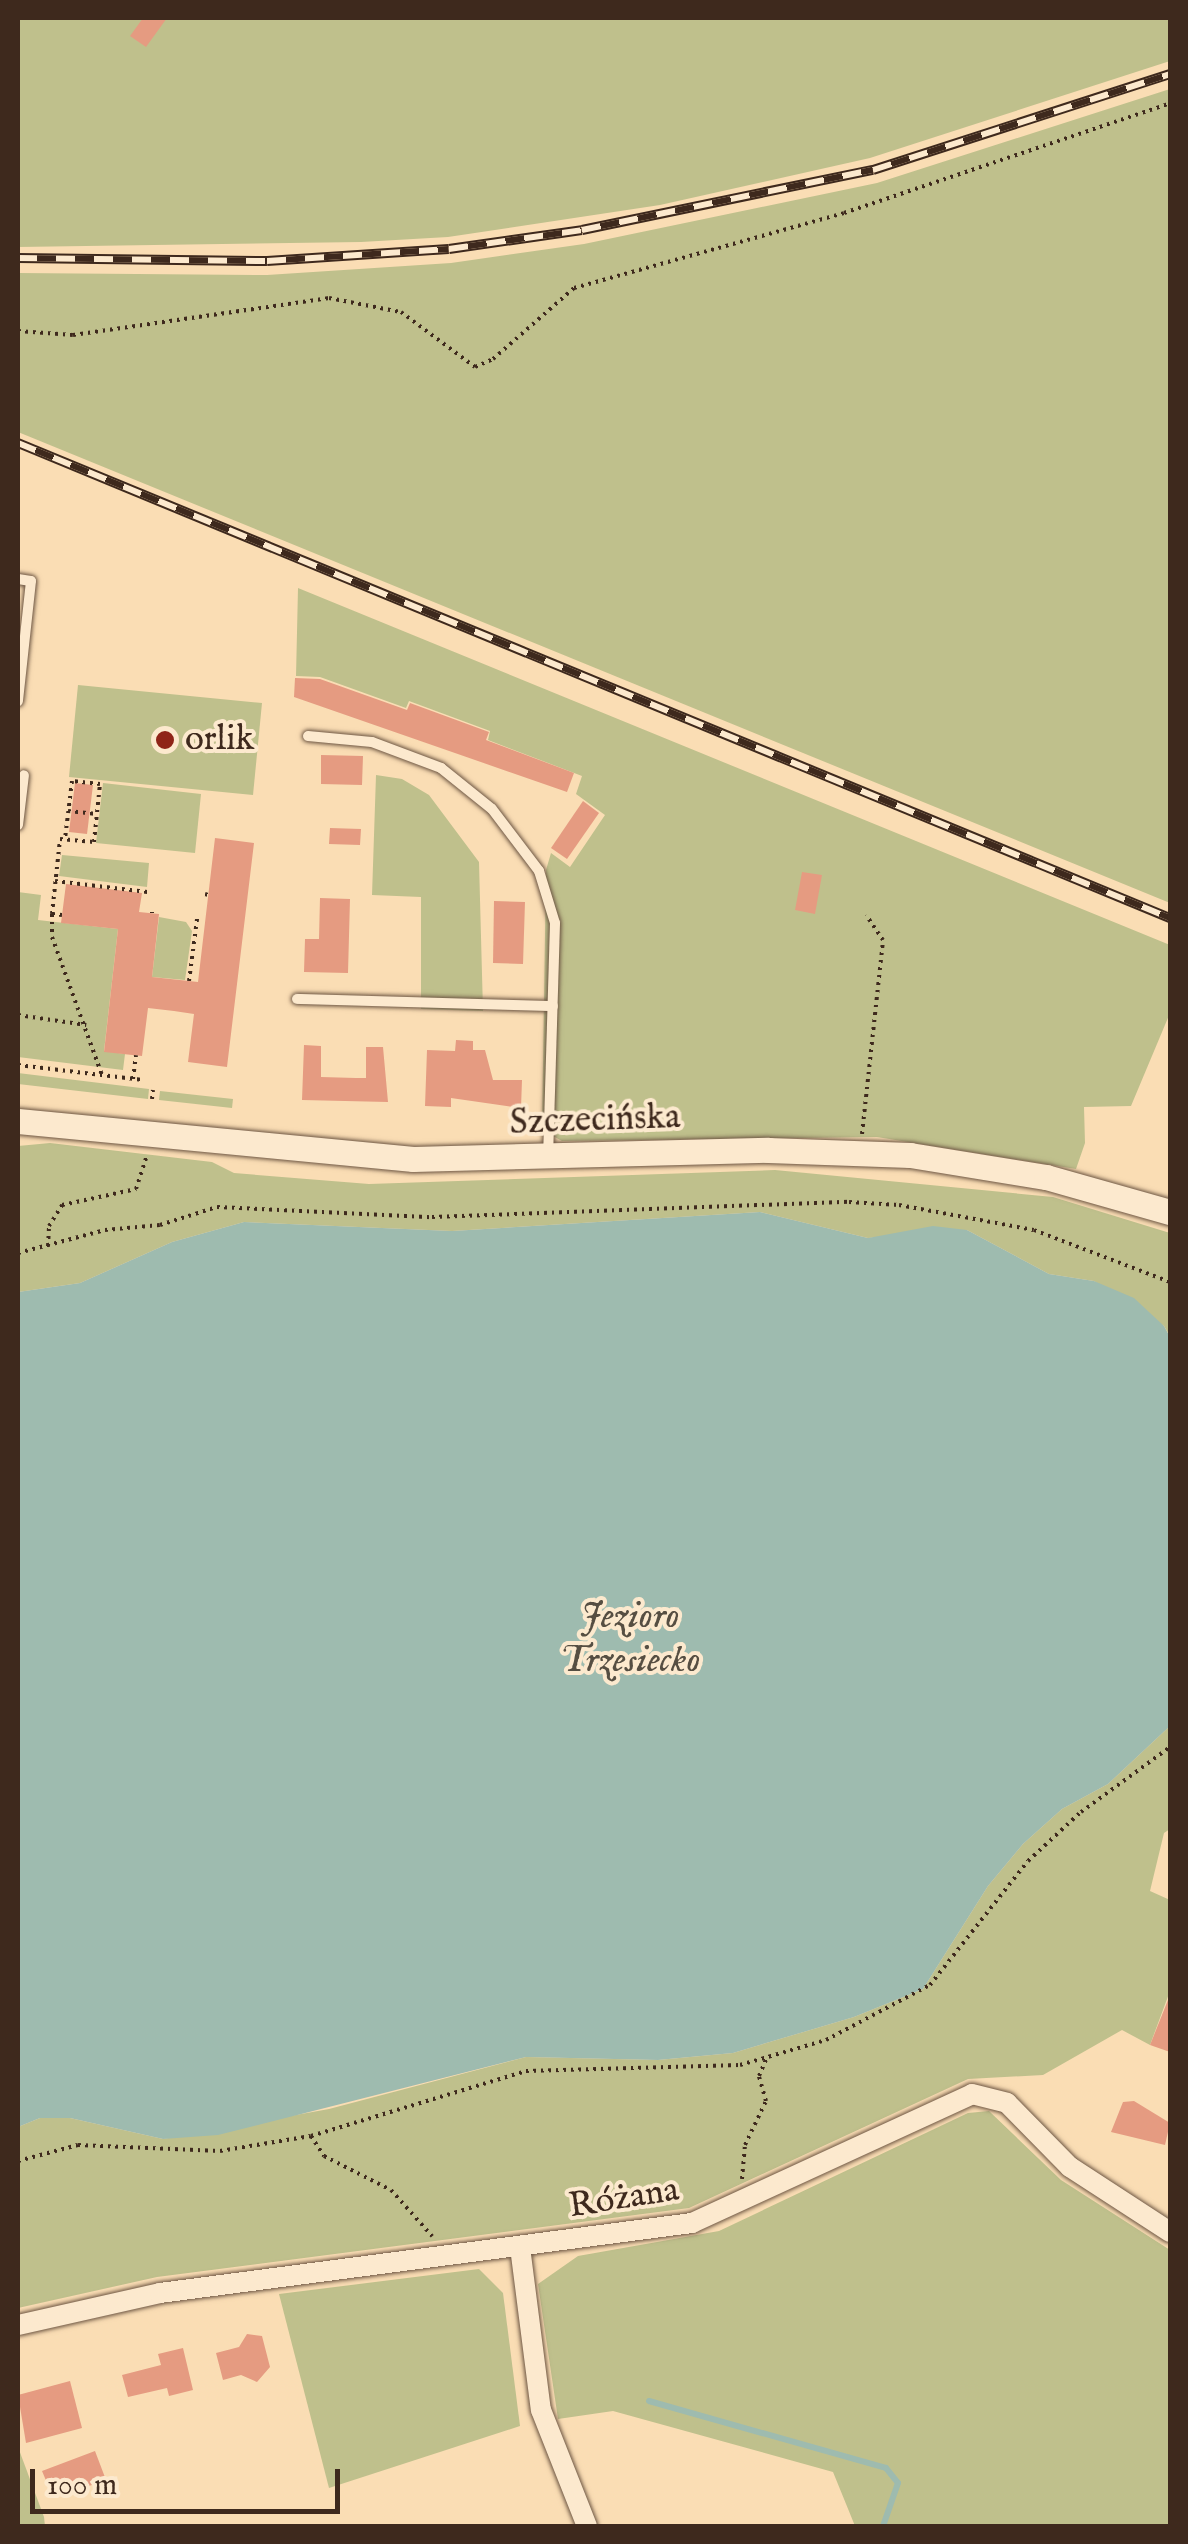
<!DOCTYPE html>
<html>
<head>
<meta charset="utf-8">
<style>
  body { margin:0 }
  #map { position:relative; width:1188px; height:2544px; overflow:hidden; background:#faddb4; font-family:"IM FELL English",serif }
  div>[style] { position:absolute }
  .green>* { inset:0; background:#bfc08c }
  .water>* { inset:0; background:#9ebbaf }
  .stream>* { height:6px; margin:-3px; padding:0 3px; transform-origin:3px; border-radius:3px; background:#9ebbaf }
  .building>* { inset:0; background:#e59b81 }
  .path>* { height:4px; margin-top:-2px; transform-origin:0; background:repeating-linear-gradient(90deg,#3e291d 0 2.5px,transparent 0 7.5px) }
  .roads { filter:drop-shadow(0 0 2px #6d5643) drop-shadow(0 0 2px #6d5643) }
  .service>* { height:10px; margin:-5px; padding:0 5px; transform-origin:5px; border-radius:5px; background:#fce9ce }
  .minor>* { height:20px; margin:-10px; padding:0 10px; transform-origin:10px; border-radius:10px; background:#fce9ce }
  .tertiary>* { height:25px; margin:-12.5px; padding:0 12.5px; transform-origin:12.5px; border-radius:12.5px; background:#fce9ce }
  .rail>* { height:10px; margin-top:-5px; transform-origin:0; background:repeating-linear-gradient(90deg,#fce9ce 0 19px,#3e291d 0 38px); box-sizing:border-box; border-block:2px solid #3e291d }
  .dots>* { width:28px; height:28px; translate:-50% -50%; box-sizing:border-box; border:5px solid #fce9ce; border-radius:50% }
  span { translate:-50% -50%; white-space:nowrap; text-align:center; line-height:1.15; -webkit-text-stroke:8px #fce9ce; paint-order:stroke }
  .poi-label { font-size:35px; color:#3e291d }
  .left { translate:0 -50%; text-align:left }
  .street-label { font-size:35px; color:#3e291d }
  .water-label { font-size:38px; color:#564e42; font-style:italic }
  .frame { position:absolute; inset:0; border:20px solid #3e291d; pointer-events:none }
  .scale { position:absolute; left:30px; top:2469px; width:310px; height:45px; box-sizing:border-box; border:5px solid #3e291d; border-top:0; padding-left:12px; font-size:30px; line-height:35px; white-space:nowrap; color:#3e291d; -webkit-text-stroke:8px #fce9ce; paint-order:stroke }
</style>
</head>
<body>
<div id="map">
  <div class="green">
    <div style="clip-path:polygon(18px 18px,1170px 18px,1170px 61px,870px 158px,660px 205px,448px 237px,361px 242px,18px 247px)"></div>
    <div style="clip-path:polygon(1170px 89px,1170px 903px,18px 432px,18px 273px,267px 275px,451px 263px,584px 244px,877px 183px)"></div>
    <div style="clip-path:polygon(298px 588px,1170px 945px,1170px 1013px,1131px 1106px,1084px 1107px,1085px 1143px,1076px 1169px,877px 1137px,562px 1141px,542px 1130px,546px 870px,551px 853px,570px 867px,605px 815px,576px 794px,582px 776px,488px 740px,490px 731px,409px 701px,406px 708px,320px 677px,296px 676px)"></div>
    <div style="clip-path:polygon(78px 685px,262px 703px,253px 795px,69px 777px)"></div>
    <div style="clip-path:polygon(376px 775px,402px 779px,429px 795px,479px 862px,483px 1011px,421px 1009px,421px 897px,372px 895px)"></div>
    <div style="clip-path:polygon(103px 783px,201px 794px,195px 853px,96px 843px)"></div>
    <div style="clip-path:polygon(62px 855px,149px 863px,147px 887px,59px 876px)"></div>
    <div style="clip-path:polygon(18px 892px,41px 895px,38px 920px,118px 929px,104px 1051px,125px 1054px,123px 1070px,18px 1057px)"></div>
    <div style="clip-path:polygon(159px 917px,186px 922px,192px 931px,185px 980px,152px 977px)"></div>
    <div style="clip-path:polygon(18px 1073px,149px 1089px,148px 1099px,18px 1084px)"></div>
    <div style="clip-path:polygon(160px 1091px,233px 1099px,232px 1108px,159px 1100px)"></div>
    <div style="clip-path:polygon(50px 1143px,212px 1162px,234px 1173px,369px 1184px,775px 1170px,1053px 1197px,1170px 1233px,1170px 1336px,1164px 1326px,1094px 1281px,1049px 1274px,967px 1230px,868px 1238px,760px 1212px,452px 1231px,244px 1222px,172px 1242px,80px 1283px,18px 1292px,18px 1146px)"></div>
    <div style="clip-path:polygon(1170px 1726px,1170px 1829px,1164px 1833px,1150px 1891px,1170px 1900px,1170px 1991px,1150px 2045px,1122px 2030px,1043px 2075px,968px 2079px,689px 2208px,157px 2277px,18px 2308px,18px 2127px,40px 2118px,70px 2118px,163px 2139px,329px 2109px,526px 2057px,658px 2060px,733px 2053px,854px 2017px,923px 1989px,988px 1886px,1023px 1844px,1062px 1809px,1108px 1784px)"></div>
    <div style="clip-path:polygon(989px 2111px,1061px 2180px,1170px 2250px,1170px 2526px,855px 2526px,833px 2472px,613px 2411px,558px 2419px,538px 2284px,578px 2256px,719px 2231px,968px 2113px)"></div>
    <div style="clip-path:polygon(479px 2269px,503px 2293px,520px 2426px,329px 2488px,279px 2294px)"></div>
    <div style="clip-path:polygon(18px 2447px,44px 2517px,45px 2526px,18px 2526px)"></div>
  </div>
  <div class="water">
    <div style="clip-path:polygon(760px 1212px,868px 1238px,933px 1226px,967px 1230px,1049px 1274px,1094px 1281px,1134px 1298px,1164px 1326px,1170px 1337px,1170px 1726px,1108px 1784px,1062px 1809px,1023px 1844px,988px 1886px,923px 1989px,854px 2017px,733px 2053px,658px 2060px,526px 2057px,218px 2135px,163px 2139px,70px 2118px,40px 2118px,18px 2127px,18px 1292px,80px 1283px,172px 1242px,244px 1222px,452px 1231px)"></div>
  </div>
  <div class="stream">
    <div style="left:649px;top:2401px;width:246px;rotate:15.8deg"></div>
    <div style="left:886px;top:2468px;width:19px;rotate:51deg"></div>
    <div style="left:898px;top:2483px;width:46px;rotate:109.2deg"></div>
  </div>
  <div class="building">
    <div style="clip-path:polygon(143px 18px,167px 18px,146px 47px,130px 36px)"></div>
    <div style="clip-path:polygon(295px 678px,320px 679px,407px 710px,410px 703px,489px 732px,486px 740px,574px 773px,567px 792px,294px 697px)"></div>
    <div style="clip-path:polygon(321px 755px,363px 756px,362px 785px,321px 784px)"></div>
    <div style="clip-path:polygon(75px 783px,93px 785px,87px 834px,69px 832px)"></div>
    <div style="clip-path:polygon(583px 801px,599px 813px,567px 859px,551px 848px)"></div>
    <div style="clip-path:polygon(330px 828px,361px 829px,360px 845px,329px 844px)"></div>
    <div style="clip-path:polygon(215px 838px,254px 843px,227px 1067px,188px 1062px,194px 1014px,174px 1011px,148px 1008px,142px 1056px,104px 1052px,118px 929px,61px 923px,66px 884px,142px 893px,139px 912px,159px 914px,152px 977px,198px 982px)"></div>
    <div style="clip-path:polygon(802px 872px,822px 875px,815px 914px,795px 910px)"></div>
    <div style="clip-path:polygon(320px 898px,350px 899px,348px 973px,304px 972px,305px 939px,319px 939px)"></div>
    <div style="clip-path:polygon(494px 901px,525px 902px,523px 964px,493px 963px)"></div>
    <div style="clip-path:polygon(456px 1040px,473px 1041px,473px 1050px,485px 1050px,493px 1080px,522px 1080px,521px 1108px,451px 1098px,451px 1107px,425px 1106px,427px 1050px,455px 1051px)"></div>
    <div style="clip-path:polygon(304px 1045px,321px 1046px,321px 1077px,356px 1078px,366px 1078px,366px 1047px,383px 1047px,388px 1102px,302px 1100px)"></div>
    <div style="clip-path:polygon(1170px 1995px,1170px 2052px,1150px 2045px)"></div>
    <div style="clip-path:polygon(1134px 2101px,1170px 2123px,1165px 2145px,1111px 2132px,1123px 2102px)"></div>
    <div style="clip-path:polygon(247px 2334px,262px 2336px,270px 2367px,257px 2382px,241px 2375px,223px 2380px,216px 2353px,239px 2347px)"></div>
    <div style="clip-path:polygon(183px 2348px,193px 2390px,169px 2396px,167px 2388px,128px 2397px,122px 2375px,161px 2365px,158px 2354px)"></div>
    <div style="clip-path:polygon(70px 2381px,82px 2428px,26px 2443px,18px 2395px)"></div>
    <div style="clip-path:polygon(95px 2451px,106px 2480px,72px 2492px,69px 2483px,50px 2490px,42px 2471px)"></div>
  </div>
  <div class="path">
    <div style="left:18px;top:331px;width:55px;rotate:4.2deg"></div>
    <div style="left:73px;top:335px;width:259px;rotate:-8.2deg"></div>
    <div style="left:329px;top:298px;width:73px;rotate:11deg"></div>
    <div style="left:401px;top:312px;width:92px;rotate:36.6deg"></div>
    <div style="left:475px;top:367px;width:20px;rotate:-24deg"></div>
    <div style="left:493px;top:359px;width:108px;rotate:-41.2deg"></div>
    <div style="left:574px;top:288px;width:280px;rotate:-15.5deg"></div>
    <div style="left:844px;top:213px;width:344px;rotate:-18.6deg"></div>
    <div style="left:68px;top:811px;width:29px;rotate:6deg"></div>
    <div style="left:55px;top:881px;width:93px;rotate:6.8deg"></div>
    <div style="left:205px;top:894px;width:3px;rotate:18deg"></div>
    <div style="left:152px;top:913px;width:1px;rotate:-90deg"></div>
    <div style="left:52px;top:914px;width:23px;rotate:90deg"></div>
    <div style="left:52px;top:937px;width:147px;rotate:70.1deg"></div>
    <div style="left:62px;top:915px;width:10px;rotate:-174deg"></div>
    <div style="left:52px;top:914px;width:75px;rotate:-83.9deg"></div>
    <div style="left:60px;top:839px;width:34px;rotate:5deg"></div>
    <div style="left:94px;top:842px;width:58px;rotate:-84.1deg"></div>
    <div style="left:100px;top:784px;width:28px;rotate:-174deg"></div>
    <div style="left:72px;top:781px;width:58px;rotate:96.9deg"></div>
    <div style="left:189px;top:981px;width:63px;rotate:-82.6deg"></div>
    <div style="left:18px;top:1015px;width:69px;rotate:8.4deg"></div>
    <div style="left:18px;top:1065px;width:126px;rotate:6.8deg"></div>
    <div style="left:133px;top:1079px;width:24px;rotate:-83deg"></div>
    <div style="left:152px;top:1099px;width:9px;rotate:-84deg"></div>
    <div style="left:862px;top:1134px;width:195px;rotate:-83.8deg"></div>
    <div style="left:883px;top:940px;width:30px;rotate:-124deg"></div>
    <div style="left:48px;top:1246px;width:20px;rotate:-87deg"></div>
    <div style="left:49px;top:1226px;width:25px;rotate:-58deg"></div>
    <div style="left:62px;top:1205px;width:76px;rotate:-12.2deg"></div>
    <div style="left:136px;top:1189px;width:35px;rotate:-72deg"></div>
    <div style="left:18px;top:1253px;width:90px;rotate:-14.8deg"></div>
    <div style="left:105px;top:1230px;width:55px;rotate:-5.2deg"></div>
    <div style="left:160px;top:1225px;width:60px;rotate:-17.5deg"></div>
    <div style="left:217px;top:1207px;width:215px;rotate:2.7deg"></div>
    <div style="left:432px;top:1217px;width:417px;rotate:-2.1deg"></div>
    <div style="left:849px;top:1202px;width:50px;rotate:3.4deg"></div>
    <div style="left:899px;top:1205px;width:137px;rotate:10.5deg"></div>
    <div style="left:1034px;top:1230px;width:146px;rotate:20.9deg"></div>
    <div style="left:311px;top:2136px;width:24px;rotate:57deg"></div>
    <div style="left:324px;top:2156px;width:75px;rotate:26.9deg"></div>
    <div style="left:391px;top:2190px;width:62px;rotate:48.3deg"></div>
    <div style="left:18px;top:2161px;width:62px;rotate:-14.9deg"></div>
    <div style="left:78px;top:2145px;width:142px;rotate:2.4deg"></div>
    <div style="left:220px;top:2151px;width:92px;rotate:-9.4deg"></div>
    <div style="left:311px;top:2136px;width:225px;rotate:-16.8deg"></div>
    <div style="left:526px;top:2071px;width:214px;rotate:-1.6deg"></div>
    <div style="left:740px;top:2065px;width:90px;rotate:-16.2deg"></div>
    <div style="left:826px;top:2040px;width:118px;rotate:-27.9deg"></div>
    <div style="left:930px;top:1985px;width:158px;rotate:-51.7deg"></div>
    <div style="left:1028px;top:1861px;width:72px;rotate:-42.8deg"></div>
    <div style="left:1081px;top:1812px;width:110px;rotate:-36.1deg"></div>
    <div style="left:742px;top:2179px;width:34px;rotate:-85deg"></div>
    <div style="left:745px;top:2145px;width:49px;rotate:-64.5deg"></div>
    <div style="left:766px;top:2101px;width:26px;rotate:-106deg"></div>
    <div style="left:759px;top:2076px;width:21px;rotate:-67deg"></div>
  </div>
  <div class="roads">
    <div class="service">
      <div style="left:18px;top:579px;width:13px;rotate:9deg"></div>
      <div style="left:31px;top:581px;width:121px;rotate:96.2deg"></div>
      <div style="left:308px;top:736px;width:64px;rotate:5.4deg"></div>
      <div style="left:372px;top:742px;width:74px;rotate:20.6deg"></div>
      <div style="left:441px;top:768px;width:65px;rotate:38.8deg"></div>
      <div style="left:492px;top:809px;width:78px;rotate:52.8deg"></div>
      <div style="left:539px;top:871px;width:54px;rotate:72.9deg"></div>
      <div style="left:555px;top:923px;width:232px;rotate:91.7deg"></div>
      <div style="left:18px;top:825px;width:50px;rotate:-83.2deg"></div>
      <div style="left:297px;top:999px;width:256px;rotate:1.6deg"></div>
    </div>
    <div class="minor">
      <div style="left:520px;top:2247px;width:164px;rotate:82.7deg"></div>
      <div style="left:541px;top:2410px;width:125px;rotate:68.4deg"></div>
      <div style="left:18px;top:2325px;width:146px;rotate:-12.7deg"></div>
      <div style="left:160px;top:2293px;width:537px;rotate:-7.5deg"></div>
      <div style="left:692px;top:2223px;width:308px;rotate:-24.7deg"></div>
      <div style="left:972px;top:2094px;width:36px;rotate:14deg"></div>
      <div style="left:1007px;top:2103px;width:90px;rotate:45.5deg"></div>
      <div style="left:1070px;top:2167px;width:119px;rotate:33deg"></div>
    </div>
    <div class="tertiary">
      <div style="left:18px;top:1121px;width:397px;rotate:5.5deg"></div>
      <div style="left:413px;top:1159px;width:355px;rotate:-1.5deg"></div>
      <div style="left:768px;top:1150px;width:142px;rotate:2deg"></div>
      <div style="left:910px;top:1155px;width:138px;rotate:9.2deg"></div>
      <div style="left:1046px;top:1177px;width:129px;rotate:15.8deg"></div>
    </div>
  </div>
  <div class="rail">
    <div style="left:18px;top:258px;width:249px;rotate:0.7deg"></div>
    <div style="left:267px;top:261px;width:182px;rotate:-3.8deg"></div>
    <div style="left:449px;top:249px;width:134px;rotate:-8.1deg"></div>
    <div style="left:582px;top:230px;width:297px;rotate:-11.7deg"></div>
    <div style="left:873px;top:170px;width:312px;rotate:-17.9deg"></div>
    <div style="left:18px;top:443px;width:1246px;rotate:22.41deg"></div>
  </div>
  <div class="dots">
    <div style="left:165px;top:740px;background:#8f2418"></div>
  </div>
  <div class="poi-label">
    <span class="left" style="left:185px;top:740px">orlik</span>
  </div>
  <div class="street-label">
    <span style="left:595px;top:1121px;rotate:-2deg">Szczecińska</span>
    <span style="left:624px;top:2199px;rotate:-9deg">Różana</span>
  </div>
  <div class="water-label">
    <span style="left:630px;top:1640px">Jezioro<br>Trzesiecko</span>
  </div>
  <div class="frame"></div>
  <div class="scale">100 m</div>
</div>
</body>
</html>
